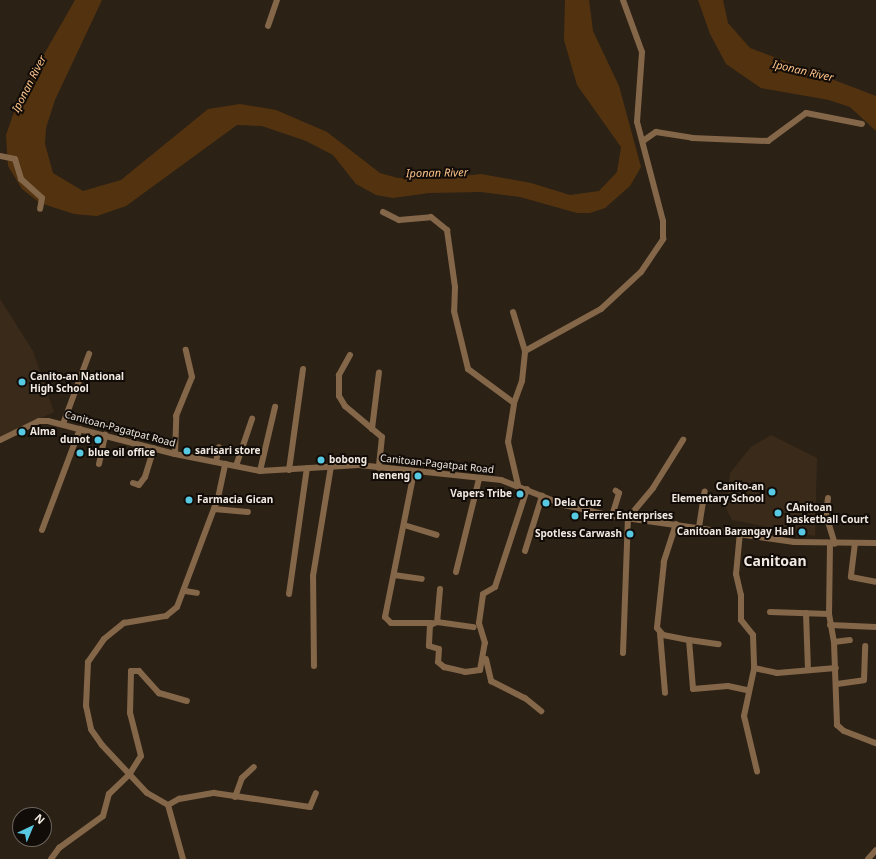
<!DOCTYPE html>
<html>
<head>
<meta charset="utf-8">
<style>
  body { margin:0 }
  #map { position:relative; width:876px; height:859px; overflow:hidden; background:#2c2115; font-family:"Noto Sans",sans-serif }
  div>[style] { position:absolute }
  .built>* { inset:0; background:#3a2a1a }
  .water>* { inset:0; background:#53330f }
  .minor>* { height:6px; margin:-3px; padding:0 3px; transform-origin:3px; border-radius:3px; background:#846649 }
  .dots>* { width:11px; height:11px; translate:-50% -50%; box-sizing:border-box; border:2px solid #110c07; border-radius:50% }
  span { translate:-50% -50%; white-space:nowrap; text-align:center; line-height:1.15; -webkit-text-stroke:4px #110c07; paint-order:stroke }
  .poi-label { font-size:10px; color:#f1e9e1; font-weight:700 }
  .left { translate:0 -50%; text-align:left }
  .right { translate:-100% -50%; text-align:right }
  .street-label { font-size:10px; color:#f1e9e1 }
  .water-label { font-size:11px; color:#fac189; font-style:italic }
  .district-label { font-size:14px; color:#f1e9e1; font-weight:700 }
  .north { position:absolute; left:12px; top:807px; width:40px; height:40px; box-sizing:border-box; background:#110c07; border:1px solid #6b645e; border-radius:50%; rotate:44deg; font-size:11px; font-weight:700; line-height:16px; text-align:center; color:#f1e9e1 }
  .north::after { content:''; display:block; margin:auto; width:14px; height:18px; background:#58c9e3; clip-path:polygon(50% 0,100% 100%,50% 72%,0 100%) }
</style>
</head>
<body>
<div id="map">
  <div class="built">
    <div style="clip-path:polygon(0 299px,33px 351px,54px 412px,0 438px)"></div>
    <div style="clip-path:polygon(771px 435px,817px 458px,815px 536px,732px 520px,726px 508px,730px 473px,751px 447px)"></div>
  </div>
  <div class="water">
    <div style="clip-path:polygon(75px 0,102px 0,55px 100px,46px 128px,45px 144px,53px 173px,83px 191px,121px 180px,208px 109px,240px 104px,276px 110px,327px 132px,380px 173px,398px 178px,437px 179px,481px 174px,531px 183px,570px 195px,599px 191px,617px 172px,621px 147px,577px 85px,564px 40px,565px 0,589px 0,593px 31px,619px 86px,641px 167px,630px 186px,605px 208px,590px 213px,577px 213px,520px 197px,481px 192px,429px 193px,393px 198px,376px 195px,356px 184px,333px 155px,306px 141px,262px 126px,237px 125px,126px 206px,97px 216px,74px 214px,40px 203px,22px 189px,8px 166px,6px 135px,19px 98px)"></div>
    <div style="clip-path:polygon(698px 0,723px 0,728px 23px,750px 48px,876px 96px,876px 131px,850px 107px,829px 100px,761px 88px,726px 64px,710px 34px)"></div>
  </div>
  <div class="minor">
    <div style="left:268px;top:26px;width:28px;rotate:-71deg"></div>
    <div style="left:643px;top:141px;width:16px;rotate:-35deg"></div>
    <div style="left:656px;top:132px;width:36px;rotate:9deg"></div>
    <div style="left:692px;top:138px;width:76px;rotate:2.3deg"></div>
    <div style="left:768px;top:141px;width:47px;rotate:-36.4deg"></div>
    <div style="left:806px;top:113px;width:57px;rotate:11.1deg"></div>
    <div style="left:0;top:156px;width:15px;rotate:11deg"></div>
    <div style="left:15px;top:159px;width:21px;rotate:73deg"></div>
    <div style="left:21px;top:179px;width:28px;rotate:42deg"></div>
    <div style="left:42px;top:198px;width:11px;rotate:100deg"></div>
    <div style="left:383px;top:212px;width:18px;rotate:27deg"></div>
    <div style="left:399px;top:220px;width:32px;rotate:-5deg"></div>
    <div style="left:431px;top:217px;width:21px;rotate:39deg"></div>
    <div style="left:447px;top:230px;width:58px;rotate:82deg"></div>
    <div style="left:455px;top:287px;width:24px;rotate:92deg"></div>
    <div style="left:454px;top:311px;width:60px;rotate:76.4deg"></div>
    <div style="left:468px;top:369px;width:57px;rotate:36.5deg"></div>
    <div style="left:513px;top:312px;width:41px;rotate:72.9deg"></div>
    <div style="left:350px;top:355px;width:23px;rotate:119deg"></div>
    <div style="left:339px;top:375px;width:21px;rotate:90deg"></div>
    <div style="left:339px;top:396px;width:12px;rotate:59deg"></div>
    <div style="left:345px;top:406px;width:48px;rotate:40deg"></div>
    <div style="left:382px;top:437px;width:31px;rotate:96deg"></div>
    <div style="left:63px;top:424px;width:75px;rotate:-69.6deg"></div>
    <div style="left:372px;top:429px;width:57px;rotate:-83deg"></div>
    <div style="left:0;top:440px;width:43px;rotate:-26deg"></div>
    <div style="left:39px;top:421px;width:9px"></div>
    <div style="left:48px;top:421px;width:131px;rotate:14.6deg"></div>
    <div style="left:175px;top:454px;width:87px;rotate:11.3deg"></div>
    <div style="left:260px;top:471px;width:99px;rotate:-3.5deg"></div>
    <div style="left:359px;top:465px;width:143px;rotate:6deg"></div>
    <div style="left:501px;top:480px;width:68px;rotate:21.6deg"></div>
    <div style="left:564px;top:505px;width:49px;rotate:12.9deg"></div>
    <div style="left:612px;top:516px;width:184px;rotate:8.1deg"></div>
    <div style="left:794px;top:542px;width:82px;rotate:0.7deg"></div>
    <div style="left:175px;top:454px;width:38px;rotate:-88deg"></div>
    <div style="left:176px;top:416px;width:42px;rotate:-67.7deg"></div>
    <div style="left:192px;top:377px;width:28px;rotate:-103deg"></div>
    <div style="left:216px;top:462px;width:15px;rotate:-79deg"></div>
    <div style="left:99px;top:464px;width:30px;rotate:-78deg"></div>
    <div style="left:236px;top:466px;width:50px;rotate:-71.2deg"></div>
    <div style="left:289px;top:470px;width:102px;rotate:-82.1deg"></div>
    <div style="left:260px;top:471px;width:66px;rotate:-76.8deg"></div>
    <div style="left:414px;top:472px;width:148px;rotate:101.3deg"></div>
    <div style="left:385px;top:617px;width:8px;rotate:45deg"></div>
    <div style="left:391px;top:623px;width:40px"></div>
    <div style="left:133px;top:483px;width:6px;rotate:18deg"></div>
    <div style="left:139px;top:485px;width:10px;rotate:-53deg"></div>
    <div style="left:145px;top:477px;width:30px;rotate:-73deg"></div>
    <div style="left:518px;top:485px;width:44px;rotate:-103.1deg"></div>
    <div style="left:508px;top:442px;width:39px;rotate:-81deg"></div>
    <div style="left:514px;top:403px;width:23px;rotate:-70deg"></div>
    <div style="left:522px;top:381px;width:30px;rotate:-84deg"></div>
    <div style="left:525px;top:351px;width:87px;rotate:-28.9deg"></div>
    <div style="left:601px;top:309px;width:54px;rotate:-42.8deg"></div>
    <div style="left:641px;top:272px;width:40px;rotate:-56deg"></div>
    <div style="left:663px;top:239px;width:18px;rotate:-90deg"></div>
    <div style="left:663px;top:221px;width:102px;rotate:-104.7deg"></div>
    <div style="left:637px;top:122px;width:70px;rotate:-85.9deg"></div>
    <div style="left:642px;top:52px;width:55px;rotate:-110.1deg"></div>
    <div style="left:828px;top:498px;width:17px;rotate:97deg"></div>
    <div style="left:826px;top:515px;width:30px;rotate:73deg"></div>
    <div style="left:214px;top:509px;width:34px;rotate:5deg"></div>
    <div style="left:612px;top:516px;width:24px;rotate:-73deg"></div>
    <div style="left:619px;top:493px;width:4px;rotate:-146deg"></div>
    <div style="left:676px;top:524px;width:40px;rotate:108deg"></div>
    <div style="left:664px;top:562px;width:66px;rotate:96.1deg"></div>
    <div style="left:657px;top:628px;width:9px;rotate:49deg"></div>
    <div style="left:663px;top:635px;width:26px;rotate:11deg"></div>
    <div style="left:689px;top:640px;width:49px;rotate:85.3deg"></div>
    <div style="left:693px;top:689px;width:35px;rotate:-5deg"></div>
    <div style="left:728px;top:686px;width:19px;rotate:12deg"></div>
    <div style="left:404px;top:525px;width:34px;rotate:17deg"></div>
    <div style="left:699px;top:527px;width:36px;rotate:-81deg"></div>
    <div style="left:42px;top:530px;width:108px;rotate:-69.4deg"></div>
    <div style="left:740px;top:532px;width:42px;rotate:95.4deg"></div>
    <div style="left:736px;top:574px;width:22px;rotate:77deg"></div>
    <div style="left:741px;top:595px;width:25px;rotate:90deg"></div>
    <div style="left:741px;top:620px;width:19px;rotate:51deg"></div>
    <div style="left:753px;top:635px;width:34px;rotate:88deg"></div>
    <div style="left:754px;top:669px;width:48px;rotate:102deg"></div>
    <div style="left:744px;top:716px;width:57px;rotate:76.7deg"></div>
    <div style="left:855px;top:543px;width:34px;rotate:97deg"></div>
    <div style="left:851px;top:577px;width:25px;rotate:11deg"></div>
    <div style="left:830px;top:544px;width:70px;rotate:90.8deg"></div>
    <div style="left:829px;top:614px;width:28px;rotate:80deg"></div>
    <div style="left:834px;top:642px;width:83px;rotate:87.9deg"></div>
    <div style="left:837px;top:725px;width:9px;rotate:41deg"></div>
    <div style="left:844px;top:731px;width:34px;rotate:21deg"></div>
    <div style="left:525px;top:551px;width:58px;rotate:-72.8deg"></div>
    <div style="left:456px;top:572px;width:96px;rotate:-76.1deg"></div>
    <div style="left:394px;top:575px;width:28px;rotate:8deg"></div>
    <div style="left:440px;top:589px;width:33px;rotate:95deg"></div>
    <div style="left:437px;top:622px;width:8px;rotate:157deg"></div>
    <div style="left:430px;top:625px;width:21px;rotate:93deg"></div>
    <div style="left:429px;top:646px;width:10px;rotate:17deg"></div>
    <div style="left:439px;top:649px;width:13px;rotate:94deg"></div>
    <div style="left:438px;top:662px;width:8px;rotate:40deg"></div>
    <div style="left:444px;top:667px;width:22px;rotate:13deg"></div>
    <div style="left:465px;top:672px;width:15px;rotate:-8deg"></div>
    <div style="left:480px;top:670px;width:27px;rotate:-80deg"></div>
    <div style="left:485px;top:643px;width:21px;rotate:-107deg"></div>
    <div style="left:479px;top:623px;width:29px;rotate:-82deg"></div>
    <div style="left:483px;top:594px;width:14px;rotate:-30deg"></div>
    <div style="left:495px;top:587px;width:103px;rotate:-71.9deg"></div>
    <div style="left:185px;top:591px;width:12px;rotate:9deg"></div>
    <div style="left:289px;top:594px;width:127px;rotate:-81.9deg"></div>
    <div style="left:770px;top:612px;width:59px;rotate:1.9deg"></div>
    <div style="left:806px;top:613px;width:56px;rotate:88deg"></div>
    <div style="left:437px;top:622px;width:37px;rotate:8deg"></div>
    <div style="left:830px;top:625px;width:46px;rotate:2.5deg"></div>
    <div style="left:660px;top:633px;width:60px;rotate:85.2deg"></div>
    <div style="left:689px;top:640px;width:30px;rotate:8deg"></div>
    <div style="left:834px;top:642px;width:16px;rotate:-7deg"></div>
    <div style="left:623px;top:653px;width:135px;rotate:-87.9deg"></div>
    <div style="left:628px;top:518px;width:39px;rotate:-50deg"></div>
    <div style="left:653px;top:488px;width:57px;rotate:-58deg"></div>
    <div style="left:486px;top:659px;width:23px;rotate:77deg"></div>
    <div style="left:491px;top:681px;width:38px;rotate:27deg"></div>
    <div style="left:525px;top:698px;width:21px;rotate:39deg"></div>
    <div style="left:314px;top:666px;width:90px;rotate:-90.6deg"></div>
    <div style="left:313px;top:576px;width:111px;rotate:-80.7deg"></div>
    <div style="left:754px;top:668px;width:24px;rotate:12deg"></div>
    <div style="left:777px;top:673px;width:59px;rotate:-4.8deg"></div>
    <div style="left:837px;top:684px;width:27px;rotate:-8deg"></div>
    <div style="left:864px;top:680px;width:34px;rotate:-88deg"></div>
    <div style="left:235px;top:797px;width:20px;rotate:-70deg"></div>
    <div style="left:242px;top:778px;width:16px;rotate:-43deg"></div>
    <div style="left:168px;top:805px;width:13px;rotate:-29deg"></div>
    <div style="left:179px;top:799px;width:36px;rotate:-10deg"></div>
    <div style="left:214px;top:793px;width:97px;rotate:8.3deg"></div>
    <div style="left:310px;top:807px;width:15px;rotate:-67deg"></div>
    <div style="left:51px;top:859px;width:14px;rotate:-54deg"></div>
    <div style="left:59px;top:848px;width:54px;rotate:-36deg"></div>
    <div style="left:103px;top:816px;width:23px;rotate:-75deg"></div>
    <div style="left:109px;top:794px;width:28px;rotate:-44deg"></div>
    <div style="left:129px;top:775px;width:22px;rotate:-58deg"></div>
    <div style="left:141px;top:756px;width:44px;rotate:-104.3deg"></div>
    <div style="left:130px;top:713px;width:42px;rotate:-88.6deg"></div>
    <div style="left:131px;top:671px;width:8px"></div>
    <div style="left:139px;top:671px;width:30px;rotate:48deg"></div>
    <div style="left:159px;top:693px;width:29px;rotate:16deg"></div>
    <div style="left:183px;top:859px;width:56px;rotate:-105.5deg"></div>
    <div style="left:168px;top:805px;width:24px;rotate:-150deg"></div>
    <div style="left:147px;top:793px;width:66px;rotate:-133.2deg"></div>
    <div style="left:102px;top:745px;width:19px;rotate:-125deg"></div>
    <div style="left:91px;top:729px;width:24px;rotate:-102deg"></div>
    <div style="left:86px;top:706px;width:44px;rotate:-87.4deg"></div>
    <div style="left:88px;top:662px;width:28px;rotate:-55deg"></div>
    <div style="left:104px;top:639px;width:26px;rotate:-39deg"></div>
    <div style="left:124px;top:623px;width:43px;rotate:-9.5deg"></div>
    <div style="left:166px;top:616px;width:14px;rotate:-39deg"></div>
    <div style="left:177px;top:607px;width:116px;rotate:-69.4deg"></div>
    <div style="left:218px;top:498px;width:35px;rotate:-78deg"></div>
    <div style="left:868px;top:859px;width:12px;rotate:-48deg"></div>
  </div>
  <div class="dots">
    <div style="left:22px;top:382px;background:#58c9e3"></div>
    <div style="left:22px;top:432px;background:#58c9e3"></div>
    <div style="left:98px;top:440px;background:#58c9e3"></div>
    <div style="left:187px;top:451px;background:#58c9e3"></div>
    <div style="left:80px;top:453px;background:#58c9e3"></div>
    <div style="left:321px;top:460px;background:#58c9e3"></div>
    <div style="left:418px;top:476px;background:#58c9e3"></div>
    <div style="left:772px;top:492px;background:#58c9e3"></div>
    <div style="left:520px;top:494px;background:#58c9e3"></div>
    <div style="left:189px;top:500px;background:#58c9e3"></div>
    <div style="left:546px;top:503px;background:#58c9e3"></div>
    <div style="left:778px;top:513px;background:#58c9e3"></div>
    <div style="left:575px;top:516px;background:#58c9e3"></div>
    <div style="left:802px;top:532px;background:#58c9e3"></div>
    <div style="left:630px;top:534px;background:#58c9e3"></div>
  </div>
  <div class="poi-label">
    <span class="left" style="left:30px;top:382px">Canito-an National<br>High School</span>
    <span class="left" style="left:30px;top:432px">Alma</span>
    <span class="right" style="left:90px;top:440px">dunot</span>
    <span class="left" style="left:195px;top:451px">sarisari store</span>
    <span class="left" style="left:88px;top:453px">blue oil office</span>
    <span class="left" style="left:329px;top:460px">bobong</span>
    <span class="right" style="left:410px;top:476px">neneng</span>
    <span class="right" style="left:764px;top:492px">Canito-an<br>Elementary School</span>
    <span class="right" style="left:512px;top:494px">Vapers Tribe</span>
    <span class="left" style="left:197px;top:500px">Farmacia Gican</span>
    <span class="left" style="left:554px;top:503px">Dela Cruz</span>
    <span class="left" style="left:786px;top:513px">CAnitoan<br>basketball Court</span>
    <span class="left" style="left:583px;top:516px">Ferrer Enterprises</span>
    <span class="right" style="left:794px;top:532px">Canitoan Barangay Hall</span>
    <span class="right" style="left:622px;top:534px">Spotless Carwash</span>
  </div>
  <div class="street-label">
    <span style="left:120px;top:429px;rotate:15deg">Canitoan-Pagatpat Road</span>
    <span style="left:437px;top:464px;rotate:6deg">Canitoan-Pagatpat Road</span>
  </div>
  <div class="water-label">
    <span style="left:803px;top:71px;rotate:13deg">Iponan River</span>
    <span style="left:29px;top:84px;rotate:-63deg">Iponan River</span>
    <span style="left:437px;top:173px;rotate:-1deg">Iponan River</span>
  </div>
  <div class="district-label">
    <span style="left:775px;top:561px">Canitoan</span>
  </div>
  <div class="north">N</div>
</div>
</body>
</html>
